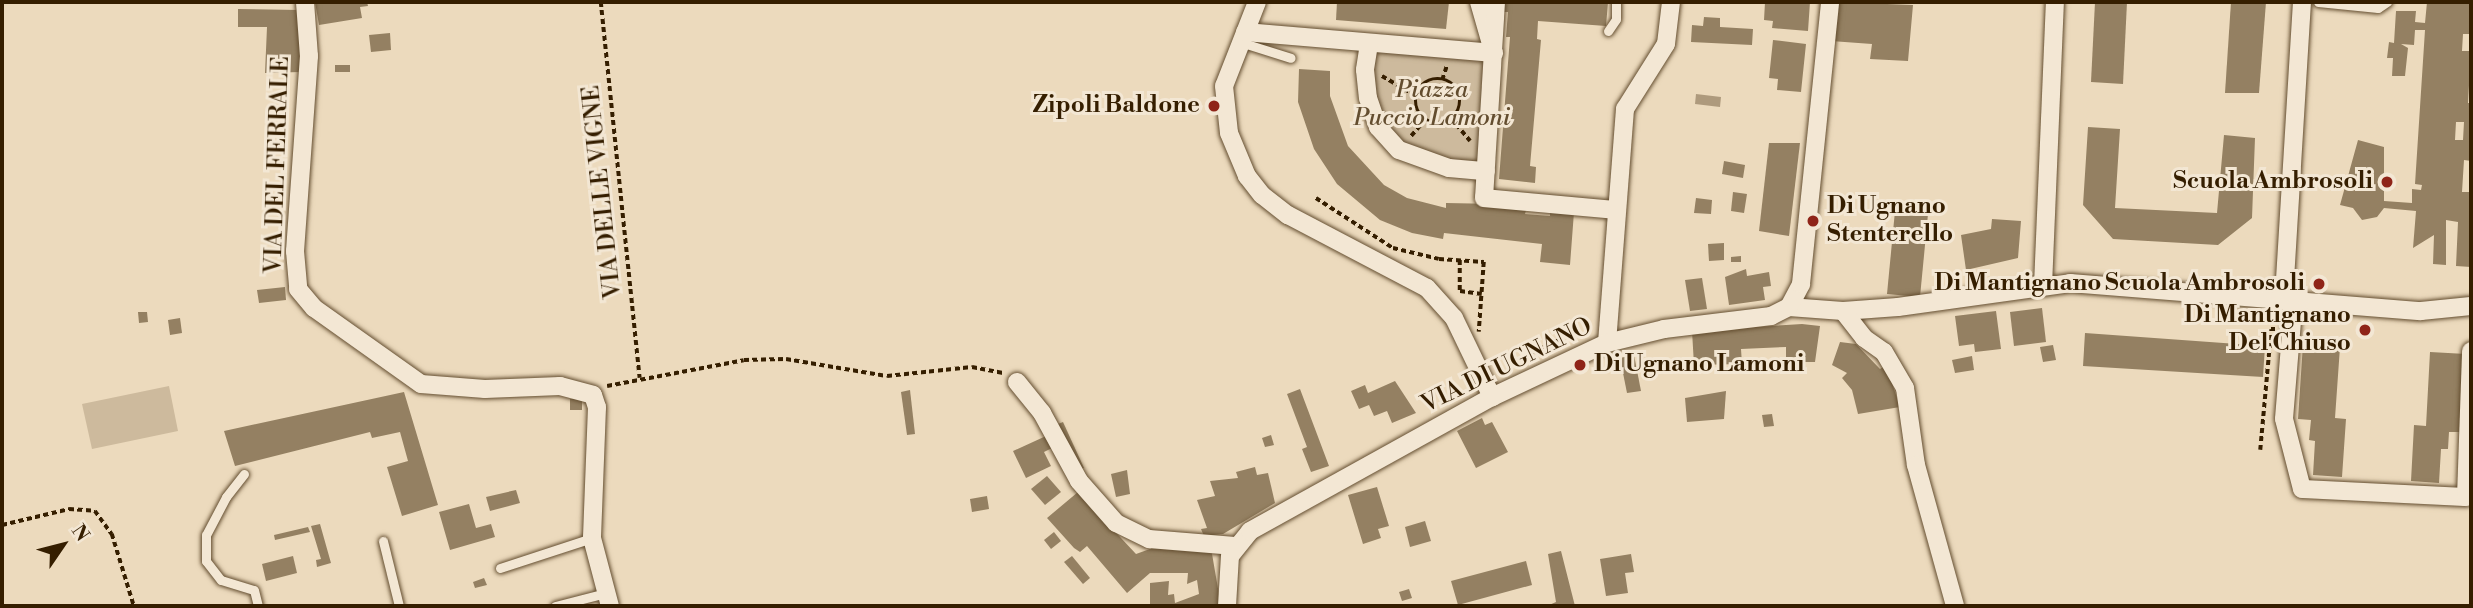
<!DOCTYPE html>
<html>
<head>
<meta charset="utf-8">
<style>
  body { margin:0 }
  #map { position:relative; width:2473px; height:608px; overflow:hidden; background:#ecdabd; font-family:"Libre Bodoni",serif }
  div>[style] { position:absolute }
  .green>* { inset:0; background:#cdba9d }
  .water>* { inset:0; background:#ae9a7d }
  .building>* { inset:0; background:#948062 }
  .path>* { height:3.5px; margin-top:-1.75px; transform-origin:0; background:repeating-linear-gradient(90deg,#351e00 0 5px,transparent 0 8.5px) }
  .path>.ring { margin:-1.75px; padding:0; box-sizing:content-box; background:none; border:3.5px solid #351e00; border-radius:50% }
  .roads { filter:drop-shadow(0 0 2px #634d2f) drop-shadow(0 0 2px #634d2f) }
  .lane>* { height:9px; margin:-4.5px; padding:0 4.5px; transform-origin:4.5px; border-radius:4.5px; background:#f3e7d4 }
  .street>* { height:18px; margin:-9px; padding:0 9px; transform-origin:9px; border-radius:9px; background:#f3e7d4 }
  .dots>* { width:19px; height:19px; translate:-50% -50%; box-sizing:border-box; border:4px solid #f3e7d4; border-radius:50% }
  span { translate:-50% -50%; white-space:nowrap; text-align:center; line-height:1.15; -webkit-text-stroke:6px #f3e7d4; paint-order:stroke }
  .park-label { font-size:24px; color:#634d2f; font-style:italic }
  .poi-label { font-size:24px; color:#351e00; font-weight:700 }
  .right { translate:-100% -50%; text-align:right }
  .left { translate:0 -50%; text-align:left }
  .street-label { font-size:24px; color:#351e00 }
  .frame { position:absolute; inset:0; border:4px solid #351e00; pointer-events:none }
  .north { position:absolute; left:28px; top:510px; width:70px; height:70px; -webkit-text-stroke:5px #f3e7d4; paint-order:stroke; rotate:55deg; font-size:19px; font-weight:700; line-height:28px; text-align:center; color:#351e00 }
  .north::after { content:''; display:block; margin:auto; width:24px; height:32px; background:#351e00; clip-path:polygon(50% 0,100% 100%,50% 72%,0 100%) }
</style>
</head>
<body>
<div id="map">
  <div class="green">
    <div style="clip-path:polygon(1372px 51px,1486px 59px,1478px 165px,1449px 163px,1402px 146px,1375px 107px)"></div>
    <div style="clip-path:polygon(169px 386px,178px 431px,92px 449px,82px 404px)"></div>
  </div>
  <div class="water">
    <div style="clip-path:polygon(1696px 94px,1721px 97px,1720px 107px,1695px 104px)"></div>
  </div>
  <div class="building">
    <div style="clip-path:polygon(315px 2px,367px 2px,368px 6px,360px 7px,362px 18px,319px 25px)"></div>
    <div style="clip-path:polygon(1337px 2px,1449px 2px,1446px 29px,1336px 20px)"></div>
    <div style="clip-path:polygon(1503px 2px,1608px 2px,1606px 26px,1538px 21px,1537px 39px,1541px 40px,1530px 166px,1536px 167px,1535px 183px,1499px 179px,1510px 37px,1506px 37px,1508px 12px,1502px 12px)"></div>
    <div style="clip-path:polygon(1765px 2px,1810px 2px,1808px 31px,1772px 28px,1773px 21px,1764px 20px)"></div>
    <div style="clip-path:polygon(1835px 2px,1913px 5px,1908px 61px,1870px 59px,1872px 44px,1831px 41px)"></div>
    <div style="clip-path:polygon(2095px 2px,2127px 2px,2123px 84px,2091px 82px)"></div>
    <div style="clip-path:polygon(2231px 2px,2266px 2px,2259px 93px,2225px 93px)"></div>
    <div style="clip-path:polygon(evenodd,2427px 2px,2471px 2px,2471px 34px,2463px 34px,2462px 51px,2471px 51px,2468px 103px,2471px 103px,2471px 161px,2464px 160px,2462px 192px,2471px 192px,2471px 267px,2456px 266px,2458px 222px,2446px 220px,2446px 265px,2433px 264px,2434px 235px,2413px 248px,2416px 211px,2384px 208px,2377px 217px,2362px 220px,2353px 208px,2340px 205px,2358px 140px,2384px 147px,2384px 201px,2412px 203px,2412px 189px,2421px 190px,2422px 185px,2415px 184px,2425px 30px,2415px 30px,2414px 45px,2401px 44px,2408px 48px,2405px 76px,2392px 76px,2393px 58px,2387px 58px,2389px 42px,2394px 43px,2396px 11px,2416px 11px,2415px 22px,2425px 23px,2427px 2px,2456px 122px,2464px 122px,2463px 140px,2455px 140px,2456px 122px)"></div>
    <div style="clip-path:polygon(238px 9px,299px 10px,300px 72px,265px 73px,267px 27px,238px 27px)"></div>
    <div style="clip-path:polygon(1704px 17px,1720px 18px,1720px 27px,1753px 29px,1752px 45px,1691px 42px,1692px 25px,1703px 26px)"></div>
    <div style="clip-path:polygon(390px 33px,391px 50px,371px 52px,369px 35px)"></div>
    <div style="clip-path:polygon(1773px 40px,1806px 44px,1801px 92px,1777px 90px,1778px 79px,1769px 78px)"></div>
    <div style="clip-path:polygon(335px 65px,350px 65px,350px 72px,335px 72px)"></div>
    <div style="clip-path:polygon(1299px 69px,1330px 71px,1330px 96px,1348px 146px,1384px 185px,1407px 198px,1446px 208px,1446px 203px,1498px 204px,1526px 210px,1525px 214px,1550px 216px,1550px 211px,1574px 212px,1570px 265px,1540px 262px,1542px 244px,1444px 233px,1443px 239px,1412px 233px,1380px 220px,1337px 184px,1314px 149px,1298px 102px)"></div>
    <div style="clip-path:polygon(2088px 127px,2120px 129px,2115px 208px,2217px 213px,2224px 135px,2255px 138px,2252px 218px,2218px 245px,2113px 239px,2083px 205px)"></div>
    <div style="clip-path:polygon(1769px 143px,1800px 143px,1789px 236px,1759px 231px)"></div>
    <div style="clip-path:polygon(1724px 161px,1745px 165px,1743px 178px,1722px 174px)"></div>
    <div style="clip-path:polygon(1733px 192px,1747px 194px,1744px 213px,1731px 211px)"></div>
    <div style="clip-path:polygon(1696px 198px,1712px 200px,1711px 214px,1694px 213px)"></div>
    <div style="clip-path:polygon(1895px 211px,1928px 214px,1920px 297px,1887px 294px)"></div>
    <div style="clip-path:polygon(1992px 219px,2021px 221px,2018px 258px,1966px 270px,1961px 235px,1991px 229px)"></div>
    <div style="clip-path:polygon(1724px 243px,1724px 260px,1709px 261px,1708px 244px)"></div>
    <div style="clip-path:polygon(1741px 256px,1741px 262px,1731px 262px,1731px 257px)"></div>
    <div style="clip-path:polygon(1746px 269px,1747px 276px,1769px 272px,1771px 286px,1763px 287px,1765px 300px,1729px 305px,1725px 277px)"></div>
    <div style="clip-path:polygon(1702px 278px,1707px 309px,1690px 311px,1685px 280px)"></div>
    <div style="clip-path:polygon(285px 287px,286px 300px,259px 303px,257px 290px)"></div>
    <div style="clip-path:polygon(2042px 308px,2046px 342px,2014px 346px,2010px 312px)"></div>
    <div style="clip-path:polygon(1996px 311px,2001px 349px,1975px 352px,1974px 344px,1959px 346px,1955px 316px)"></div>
    <div style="clip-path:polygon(138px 312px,147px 312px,148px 322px,139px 323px)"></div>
    <div style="clip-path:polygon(180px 318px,182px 333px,170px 335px,168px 320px)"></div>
    <div style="clip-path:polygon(1802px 324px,1820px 326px,1815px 362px,1786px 362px,1786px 347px,1741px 349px,1742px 364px,1694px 365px,1692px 331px)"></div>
    <div style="clip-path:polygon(2085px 333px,2265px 346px,2263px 377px,2083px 366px)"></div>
    <div style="clip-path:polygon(1840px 342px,1856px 344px,1880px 369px,1886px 365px,1900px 407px,1858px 414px,1852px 390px,1842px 378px,1847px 373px,1832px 365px)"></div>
    <div style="clip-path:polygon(2303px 344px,2340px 347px,2335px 418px,2346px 419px,2342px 477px,2313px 475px,2315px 441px,2309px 440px,2311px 420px,2298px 419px)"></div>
    <div style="clip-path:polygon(2053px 345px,2056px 360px,2043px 362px,2040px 347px)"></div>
    <div style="clip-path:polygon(2430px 352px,2466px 354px,2461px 432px,2449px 432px,2448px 449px,2441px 449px,2439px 483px,2411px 481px,2414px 425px,2426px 426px)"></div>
    <div style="clip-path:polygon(1634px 355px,1641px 391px,1627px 393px,1620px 358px)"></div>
    <div style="clip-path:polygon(1972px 356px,1974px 370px,1955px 373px,1952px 360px)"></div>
    <div style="clip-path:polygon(1395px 381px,1416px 413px,1392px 423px,1387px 411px,1374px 416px,1369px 405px,1359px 409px,1351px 391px,1365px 385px,1368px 393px)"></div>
    <div style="clip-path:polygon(1300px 389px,1329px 466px,1311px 472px,1302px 449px,1307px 447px,1287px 394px)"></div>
    <div style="clip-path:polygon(910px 390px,915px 434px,907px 435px,901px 392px)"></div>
    <div style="clip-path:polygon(1726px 391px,1724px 419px,1687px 422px,1685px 398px)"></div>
    <div style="clip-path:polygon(404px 392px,438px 505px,402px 516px,387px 467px,408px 461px,400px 432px,372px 438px,370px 432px,235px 466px,224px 431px)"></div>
    <div style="clip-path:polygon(570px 399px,582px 399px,582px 410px,570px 410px)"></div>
    <div style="clip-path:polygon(1772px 414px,1774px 426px,1764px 427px,1762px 415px)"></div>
    <div style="clip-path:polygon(1482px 418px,1485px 425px,1492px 422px,1508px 452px,1476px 468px,1457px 431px)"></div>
    <div style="clip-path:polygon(1063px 422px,1084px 468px,1079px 470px,1058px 424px)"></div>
    <div style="clip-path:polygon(1271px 435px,1274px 445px,1265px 447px,1262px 438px)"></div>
    <div style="clip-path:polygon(1046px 436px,1052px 448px,1044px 452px,1051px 466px,1026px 478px,1013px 451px)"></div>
    <div style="clip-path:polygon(1255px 467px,1257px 475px,1268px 473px,1275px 503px,1223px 534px,1204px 536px,1201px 529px,1207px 528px,1197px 500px,1215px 496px,1210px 481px,1238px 478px,1236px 472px)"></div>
    <div style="clip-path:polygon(1127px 470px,1130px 494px,1116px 497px,1111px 474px)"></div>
    <div style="clip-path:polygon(1047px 476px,1061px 492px,1045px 505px,1031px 489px)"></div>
    <div style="clip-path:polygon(1377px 487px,1389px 526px,1378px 529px,1381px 538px,1363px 544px,1348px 495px)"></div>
    <div style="clip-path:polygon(516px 490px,520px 503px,490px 511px,486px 497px)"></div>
    <div style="clip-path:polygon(1078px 492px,1136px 554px,1161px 545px,1199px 548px,1197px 552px,1211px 548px,1221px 606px,1150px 606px,1150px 583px,1169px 581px,1168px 595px,1174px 594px,1175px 603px,1199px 594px,1197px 580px,1187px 584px,1188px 573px,1150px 573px,1127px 593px,1087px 546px,1080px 552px,1074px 548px,1047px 518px)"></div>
    <div style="clip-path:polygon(987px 496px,989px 509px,972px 512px,970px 499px)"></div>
    <div style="clip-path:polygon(469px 504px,476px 528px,491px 524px,495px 537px,450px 550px,439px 512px)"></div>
    <div style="clip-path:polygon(1425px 521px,1431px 541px,1410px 547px,1405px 527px)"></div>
    <div style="clip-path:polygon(320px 524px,331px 563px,317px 567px,316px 560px,321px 559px,311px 526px)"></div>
    <div style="clip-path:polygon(308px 527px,310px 532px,275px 540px,274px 535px)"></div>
    <div style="clip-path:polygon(1054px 532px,1061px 541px,1051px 549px,1044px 540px)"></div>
    <div style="clip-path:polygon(1561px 551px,1575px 606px,1547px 606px,1556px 602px,1548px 554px)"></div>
    <div style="clip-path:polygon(1631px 554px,1634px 572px,1625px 573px,1628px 593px,1606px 596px,1600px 559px)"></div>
    <div style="clip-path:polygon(293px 556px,297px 573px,266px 581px,262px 564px)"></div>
    <div style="clip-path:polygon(1072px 556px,1090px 578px,1083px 584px,1064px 562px)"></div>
    <div style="clip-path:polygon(1526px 561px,1532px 585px,1458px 605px,1451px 581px)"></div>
    <div style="clip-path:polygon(484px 578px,487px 585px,475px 588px,473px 582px)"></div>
    <div style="clip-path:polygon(1409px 589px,1412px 598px,1402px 601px,1399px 592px)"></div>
  </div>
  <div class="path">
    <div style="left:601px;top:2px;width:378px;rotate:84.1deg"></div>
    <div style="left:1382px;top:76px;width:39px;rotate:30deg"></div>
    <div class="ring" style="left:1416px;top:79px;width:40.5px;height:40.5px"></div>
    <div style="left:1442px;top:80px;width:16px;rotate:-72deg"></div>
    <div style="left:1451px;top:118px;width:30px;rotate:50deg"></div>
    <div style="left:1411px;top:136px;width:23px;rotate:-49deg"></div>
    <div style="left:1316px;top:198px;width:92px;rotate:33deg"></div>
    <div style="left:1393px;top:248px;width:47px;rotate:13.4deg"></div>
    <div style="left:1439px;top:259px;width:45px;rotate:3.8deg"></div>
    <div style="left:1484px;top:262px;width:70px;rotate:94.1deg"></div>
    <div style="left:1460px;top:260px;width:31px;rotate:90deg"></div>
    <div style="left:1460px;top:291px;width:22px;rotate:8deg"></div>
    <div style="left:1533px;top:361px;width:8px;rotate:-104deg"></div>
    <div style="left:1531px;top:353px;width:33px;rotate:-25deg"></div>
    <div style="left:1561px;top:339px;width:9px;rotate:54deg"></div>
    <div style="left:607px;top:386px;width:139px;rotate:-10.7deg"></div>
    <div style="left:744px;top:360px;width:42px;rotate:-1.4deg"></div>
    <div style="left:786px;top:359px;width:102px;rotate:9.6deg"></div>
    <div style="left:887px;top:376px;width:85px;rotate:-6deg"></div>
    <div style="left:972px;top:367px;width:33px;rotate:11deg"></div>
    <div style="left:2260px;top:450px;width:121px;rotate:-84.8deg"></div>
    <div style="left:2271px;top:329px;width:4px"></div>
    <div style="left:2px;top:525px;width:69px;rotate:-13.4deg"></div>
    <div style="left:69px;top:509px;width:26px;rotate:4deg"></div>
    <div style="left:95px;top:511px;width:29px;rotate:54deg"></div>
    <div style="left:112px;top:534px;width:75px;rotate:73deg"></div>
  </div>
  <div class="roads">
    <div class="lane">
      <div style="left:2318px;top:2px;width:60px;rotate:5.7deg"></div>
      <div style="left:2378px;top:8px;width:11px;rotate:-34deg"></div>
      <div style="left:1608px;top:31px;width:14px;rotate:-56deg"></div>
      <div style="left:1616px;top:19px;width:17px;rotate:-90deg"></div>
      <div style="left:1240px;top:42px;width:53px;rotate:17.4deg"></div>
      <div style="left:244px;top:474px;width:29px;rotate:128deg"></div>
      <div style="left:226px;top:497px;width:43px;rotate:117.8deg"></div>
      <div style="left:206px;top:535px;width:26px;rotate:90deg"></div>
      <div style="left:206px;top:561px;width:24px;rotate:52deg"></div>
      <div style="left:221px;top:580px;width:34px;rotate:17deg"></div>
      <div style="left:254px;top:590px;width:16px;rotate:76deg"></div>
      <div style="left:383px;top:541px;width:67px;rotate:76.2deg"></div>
      <div style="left:500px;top:568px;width:97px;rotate:-18.1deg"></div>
      <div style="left:555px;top:606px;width:53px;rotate:-14.3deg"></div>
    </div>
    <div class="street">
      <div style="left:305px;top:2px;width:54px;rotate:85.8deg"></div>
      <div style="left:309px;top:56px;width:196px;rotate:94.1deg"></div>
      <div style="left:295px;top:251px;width:38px;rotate:85deg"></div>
      <div style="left:298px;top:289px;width:25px;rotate:50deg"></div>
      <div style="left:314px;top:308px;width:131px;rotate:35.4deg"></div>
      <div style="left:421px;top:384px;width:64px;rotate:4.5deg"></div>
      <div style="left:485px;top:389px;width:75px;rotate:-2.3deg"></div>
      <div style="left:560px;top:386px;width:34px;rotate:15deg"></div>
      <div style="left:593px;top:395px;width:13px;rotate:72deg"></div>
      <div style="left:597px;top:407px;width:131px;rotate:92.2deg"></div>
      <div style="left:592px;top:538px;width:70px;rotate:75.2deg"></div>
      <div style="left:1257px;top:2px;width:90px;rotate:111.4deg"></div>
      <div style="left:1224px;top:86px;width:47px;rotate:83.9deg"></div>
      <div style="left:1229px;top:133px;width:47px;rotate:67.3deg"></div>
      <div style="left:1247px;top:176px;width:24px;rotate:52deg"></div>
      <div style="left:1262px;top:195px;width:33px;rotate:38deg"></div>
      <div style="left:1288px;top:215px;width:157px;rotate:27.7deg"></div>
      <div style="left:1427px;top:288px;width:40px;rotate:48deg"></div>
      <div style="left:1454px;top:318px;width:88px;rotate:64.3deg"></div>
      <div style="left:1479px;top:2px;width:40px;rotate:74deg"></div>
      <div style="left:1496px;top:2px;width:196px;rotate:93.5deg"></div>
      <div style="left:1484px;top:198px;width:133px;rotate:5.2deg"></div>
      <div style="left:1245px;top:32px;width:250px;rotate:4.8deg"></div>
      <div style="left:1369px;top:44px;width:26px;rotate:99deg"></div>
      <div style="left:1365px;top:70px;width:28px;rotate:84deg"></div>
      <div style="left:1368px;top:98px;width:31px;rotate:71deg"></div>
      <div style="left:1378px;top:127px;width:31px;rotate:48deg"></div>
      <div style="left:1399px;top:150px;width:53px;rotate:19.8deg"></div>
      <div style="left:1449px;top:168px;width:37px;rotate:5deg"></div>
      <div style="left:2043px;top:286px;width:284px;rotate:-87.6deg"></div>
      <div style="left:2284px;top:296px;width:295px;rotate:-86.5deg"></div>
      <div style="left:2294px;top:297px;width:122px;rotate:94.7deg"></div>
      <div style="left:2284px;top:419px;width:72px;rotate:75.6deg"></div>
      <div style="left:2302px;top:489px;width:164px;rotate:2.8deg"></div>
      <div style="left:2466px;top:497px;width:146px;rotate:-88deg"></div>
      <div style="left:1789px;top:307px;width:54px;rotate:4.2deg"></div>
      <div style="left:1843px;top:311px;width:55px;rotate:-4.2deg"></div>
      <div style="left:1898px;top:307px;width:174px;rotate:-7.9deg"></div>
      <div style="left:2070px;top:283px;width:352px;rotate:4.6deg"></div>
      <div style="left:2421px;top:311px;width:50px;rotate:-5.7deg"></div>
      <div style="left:1843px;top:311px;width:34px;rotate:52deg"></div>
      <div style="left:1864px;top:338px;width:24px;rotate:35deg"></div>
      <div style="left:1884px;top:352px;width:42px;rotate:59.7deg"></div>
      <div style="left:1905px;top:388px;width:78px;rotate:81.9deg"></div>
      <div style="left:1916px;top:465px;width:146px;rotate:74.5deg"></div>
      <div style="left:1607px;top:343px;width:235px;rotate:-85.6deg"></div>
      <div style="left:1625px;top:109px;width:77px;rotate:-57.8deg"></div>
      <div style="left:1666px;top:44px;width:42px;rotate:-83.2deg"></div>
      <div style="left:1017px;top:382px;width:40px;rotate:51deg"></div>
      <div style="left:1042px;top:413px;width:77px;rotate:61.4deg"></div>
      <div style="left:1079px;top:481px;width:56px;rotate:48.6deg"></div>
      <div style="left:1116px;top:523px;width:37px;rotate:26deg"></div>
      <div style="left:1149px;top:539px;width:86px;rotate:4.7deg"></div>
      <div style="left:1227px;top:606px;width:50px;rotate:-86.6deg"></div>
      <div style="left:1230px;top:556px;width:32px;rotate:-51deg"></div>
      <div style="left:1250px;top:531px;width:277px;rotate:-29deg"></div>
      <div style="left:1492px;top:397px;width:127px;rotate:-25.2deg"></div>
      <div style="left:1607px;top:343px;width:59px;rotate:-13.8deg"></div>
      <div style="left:1664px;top:329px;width:108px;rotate:-6.9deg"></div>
      <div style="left:1771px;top:316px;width:20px;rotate:-27deg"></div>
      <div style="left:1789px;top:307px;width:26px;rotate:-62deg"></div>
      <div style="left:1801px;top:284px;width:283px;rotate:-84.1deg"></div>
    </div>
  </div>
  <div class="dots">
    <div style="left:1214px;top:106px;background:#8f2418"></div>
    <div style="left:2387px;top:182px;background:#8f2418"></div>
    <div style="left:1813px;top:221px;background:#8f2418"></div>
    <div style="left:2319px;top:284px;background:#8f2418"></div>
    <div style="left:2365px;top:330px;background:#8f2418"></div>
    <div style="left:1580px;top:365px;background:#8f2418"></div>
  </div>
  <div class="park-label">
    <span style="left:1432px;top:105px">Piazza<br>Puccio Lamoni</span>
  </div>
  <div class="poi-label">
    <span class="right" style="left:1200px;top:106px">Zipoli Baldone</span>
    <span class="right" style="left:2373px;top:182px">Scuola Ambrosoli</span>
    <span class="left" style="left:1827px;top:221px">Di Ugnano<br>Stenterello</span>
    <span class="right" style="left:2305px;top:284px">Di Mantignano Scuola Ambrosoli</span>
    <span class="right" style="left:2351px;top:330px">Di Mantignano<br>Del Chiuso</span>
    <span class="left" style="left:1594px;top:365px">Di Ugnano Lamoni</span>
  </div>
  <div class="street-label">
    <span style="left:278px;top:165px;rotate:-88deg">VIA DEL FERRALE</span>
    <span style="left:603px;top:192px;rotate:-96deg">VIA DELLE VIGNE</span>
    <span style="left:1507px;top:366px;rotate:-26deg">VIA DI UGNANO</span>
  </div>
  <div class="frame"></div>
  <div class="north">N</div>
</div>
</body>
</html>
